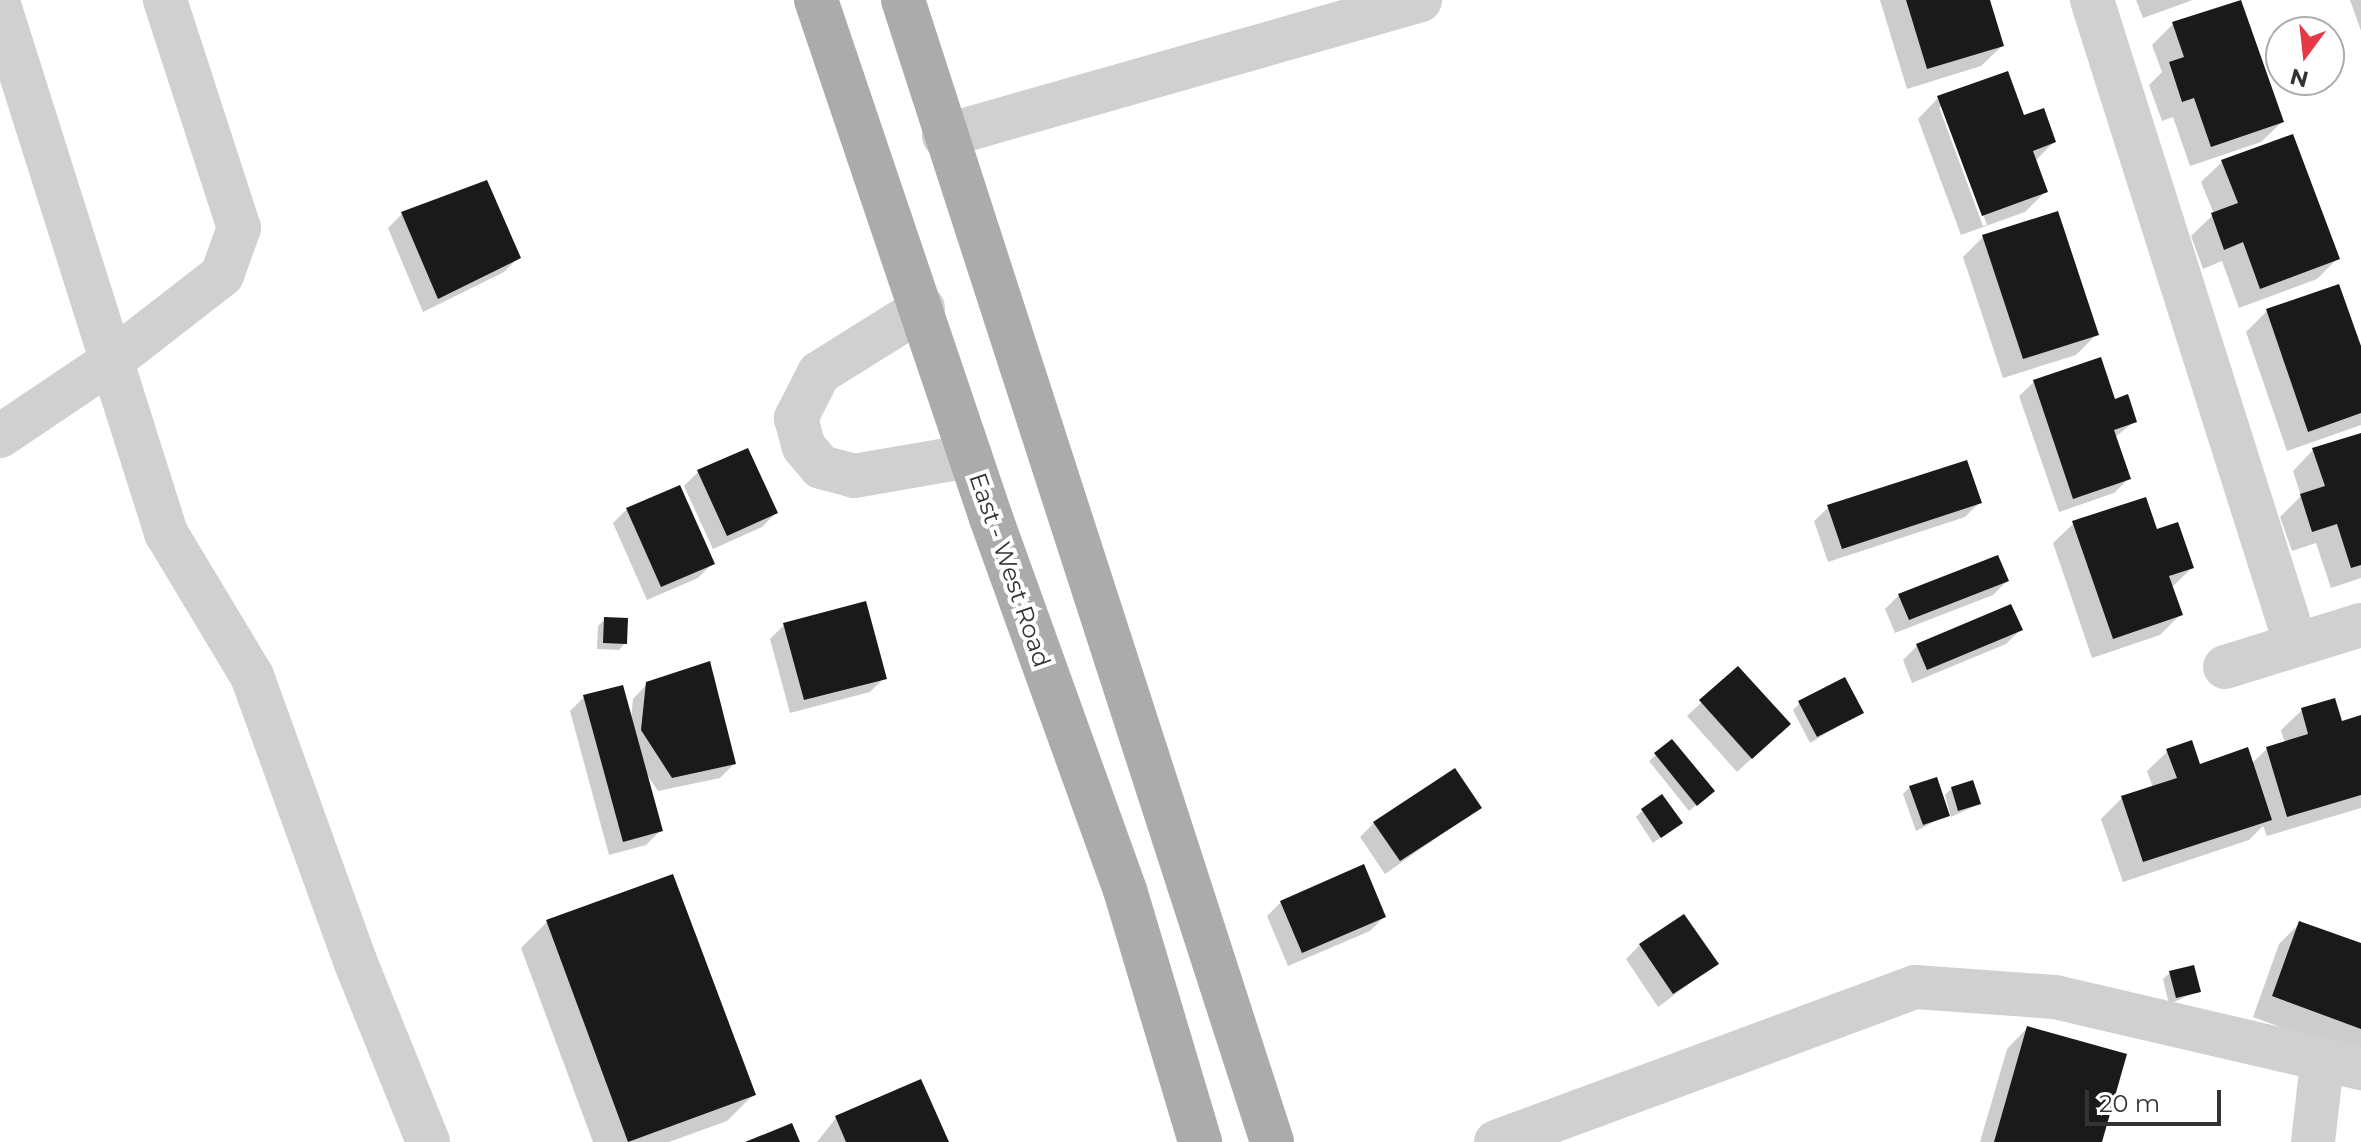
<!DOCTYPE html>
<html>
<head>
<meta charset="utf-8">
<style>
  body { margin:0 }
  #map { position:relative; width:2361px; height:1142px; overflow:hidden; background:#fff; font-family:Montserrat,sans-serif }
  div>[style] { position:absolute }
  .shadow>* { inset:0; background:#0003 }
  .building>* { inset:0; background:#1a1a1a }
  .minor>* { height:44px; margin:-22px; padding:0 22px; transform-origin:22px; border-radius:22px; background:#d0d0d0 }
  .major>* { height:44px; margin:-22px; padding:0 22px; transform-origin:22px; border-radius:22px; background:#ababab }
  span { translate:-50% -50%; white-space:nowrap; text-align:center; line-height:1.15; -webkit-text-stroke:8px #fff; paint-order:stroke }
  .street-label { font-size:24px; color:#333 }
  .north { position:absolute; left:2265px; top:16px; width:80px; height:80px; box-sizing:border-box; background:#fff; border:2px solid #adadad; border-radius:50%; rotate:195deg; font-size:22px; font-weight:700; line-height:32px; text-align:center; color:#333 }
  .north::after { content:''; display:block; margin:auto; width:28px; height:36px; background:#e63946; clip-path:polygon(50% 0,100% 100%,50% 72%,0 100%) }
  .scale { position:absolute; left:2085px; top:1090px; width:136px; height:36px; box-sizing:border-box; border:4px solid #333; border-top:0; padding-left:10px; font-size:24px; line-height:28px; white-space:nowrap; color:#333; -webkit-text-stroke:6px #fff; paint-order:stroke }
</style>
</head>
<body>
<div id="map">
  <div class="shadow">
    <div style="clip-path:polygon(1880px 0,1988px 0,2002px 46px,1981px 66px,1907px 89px)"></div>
    <div style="clip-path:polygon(2136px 0,2193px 0,2143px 18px)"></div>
    <div style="clip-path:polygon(2350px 0,2361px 0,2361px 31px)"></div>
    <div style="clip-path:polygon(2239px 1px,2282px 122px,2261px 142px,2190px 166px,2173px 117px,2162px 121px,2149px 85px,2162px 72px,2152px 45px,2173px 24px)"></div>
    <div style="clip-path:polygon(evenodd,1938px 98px,2023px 118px,2054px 142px,2035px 161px,2046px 191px,2025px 212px,1961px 235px,1918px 119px,1938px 98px,1939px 107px,1943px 107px,1987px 225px,1983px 226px,1939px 107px)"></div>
    <div style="clip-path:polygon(2222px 162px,2338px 258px,2317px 279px,2239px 308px,2222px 261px,2203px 269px,2191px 236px,2214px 214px,2201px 182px)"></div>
    <div style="clip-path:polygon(402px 214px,518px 258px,504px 272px,423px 312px,388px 228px)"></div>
    <div style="clip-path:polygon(1983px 237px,2097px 334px,2076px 355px,2003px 378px,1963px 257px)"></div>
    <div style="clip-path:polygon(2338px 286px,2361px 352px,2361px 425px,2287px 451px,2246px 332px,2267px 311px)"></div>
    <div style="clip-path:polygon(2100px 360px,2114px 401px,2135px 421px,2114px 438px,2128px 479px,2114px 493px,2059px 512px,2019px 396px,2034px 382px)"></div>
    <div style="clip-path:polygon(2361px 435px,2361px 578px,2331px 588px,2316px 543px,2292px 551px,2280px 517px,2301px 496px,2293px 471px,2313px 450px)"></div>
    <div style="clip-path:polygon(698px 472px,776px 513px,762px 527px,713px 549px,684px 486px)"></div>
    <div style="clip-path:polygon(1979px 503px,1965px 517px,1828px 562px,1814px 521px,1829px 507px)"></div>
    <div style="clip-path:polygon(627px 509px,712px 564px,698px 578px,647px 600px,613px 523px)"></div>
    <div style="clip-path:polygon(2074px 523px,2155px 531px,2192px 568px,2171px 588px,2180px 615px,2160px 635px,2092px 658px,2053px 543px)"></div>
    <div style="clip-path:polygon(2007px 581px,1993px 595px,1895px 633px,1885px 609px,1899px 595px)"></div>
    <div style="clip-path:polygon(2010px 606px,2020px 630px,2006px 644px,1912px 683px,1903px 660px,1917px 646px)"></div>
    <div style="clip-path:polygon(605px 619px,625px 643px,619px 650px,597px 649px,598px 626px)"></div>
    <div style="clip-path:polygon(784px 625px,884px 678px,870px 692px,790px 713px,770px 639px)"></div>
    <div style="clip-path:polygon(1738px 668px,1774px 738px,1737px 772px,1687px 716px)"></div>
    <div style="clip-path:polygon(647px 684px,734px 764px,720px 778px,658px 791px,646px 773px,660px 831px,646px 845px,609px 855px,570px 711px,584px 697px,631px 718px,633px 699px)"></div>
    <div style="clip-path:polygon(1800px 703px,1862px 712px,1810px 743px,1793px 710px)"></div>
    <div style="clip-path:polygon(2302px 710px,2341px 724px,2361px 718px,2361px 808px,2267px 836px,2263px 826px,2249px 840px,2123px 882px,2101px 819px,2122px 798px,2153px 788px,2147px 771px,2168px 751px,2199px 766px,2251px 764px,2267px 749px,2285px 743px,2281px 730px)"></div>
    <div style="clip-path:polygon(1656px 755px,1705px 798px,1689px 811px,1649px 761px)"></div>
    <div style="clip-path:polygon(1910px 787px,1947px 815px,1916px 831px,1903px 794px)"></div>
    <div style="clip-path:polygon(1952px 788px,1979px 804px,1951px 817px,1945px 795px)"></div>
    <div style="clip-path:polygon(1479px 808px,1385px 874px,1360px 837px,1374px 823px)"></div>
    <div style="clip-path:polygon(1642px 811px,1680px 823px,1653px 843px,1636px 817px)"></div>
    <div style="clip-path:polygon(1281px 902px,1384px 917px,1370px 931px,1288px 966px,1267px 916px)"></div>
    <div style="clip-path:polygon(547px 922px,753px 1095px,727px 1121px,669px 1142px,593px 1142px,521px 948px)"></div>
    <div style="clip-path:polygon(2300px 923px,2361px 945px,2361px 1057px,2253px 1017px,2279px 944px)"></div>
    <div style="clip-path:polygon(1640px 945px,1716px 964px,1658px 1007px,1626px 959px)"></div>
    <div style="clip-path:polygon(2170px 973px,2199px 991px,2169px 1004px,2163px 979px)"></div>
    <div style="clip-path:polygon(2027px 1028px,2100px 1142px,1980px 1142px,2007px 1049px)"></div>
    <div style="clip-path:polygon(920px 1081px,947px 1142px,817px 1142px,836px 1118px)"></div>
  </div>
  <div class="building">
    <div style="clip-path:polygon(1906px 0,1990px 0,2004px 46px,1927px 69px)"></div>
    <div style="clip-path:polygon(2241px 0,2284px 122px,2211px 147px,2194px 98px,2182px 102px,2169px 62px,2184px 57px,2172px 22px)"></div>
    <div style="clip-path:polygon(2008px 71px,2024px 115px,2044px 108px,2056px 142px,2033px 151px,2048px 192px,1982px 216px,1937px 96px)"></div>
    <div style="clip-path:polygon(2293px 134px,2340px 259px,2260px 289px,2243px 242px,2224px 250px,2211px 213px,2238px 203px,2221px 160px)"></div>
    <div style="clip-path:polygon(487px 180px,521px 258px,438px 299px,401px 212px)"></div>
    <div style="clip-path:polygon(2058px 211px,2099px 335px,2023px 359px,1982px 235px)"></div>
    <div style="clip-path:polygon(2339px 284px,2361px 346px,2361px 413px,2308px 432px,2266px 309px)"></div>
    <div style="clip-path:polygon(2101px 357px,2115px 399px,2128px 394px,2137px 422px,2114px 430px,2131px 479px,2073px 499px,2033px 380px)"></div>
    <div style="clip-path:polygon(2361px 433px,2361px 565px,2351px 568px,2337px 524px,2312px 532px,2300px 494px,2325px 486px,2312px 448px)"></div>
    <div style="clip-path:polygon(748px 448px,778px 513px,727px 536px,697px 470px)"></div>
    <div style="clip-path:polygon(1967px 460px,1982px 503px,1842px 549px,1827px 505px)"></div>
    <div style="clip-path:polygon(680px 485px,715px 564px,661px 587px,626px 508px)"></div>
    <div style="clip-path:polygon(2146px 497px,2157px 529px,2178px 522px,2194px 568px,2169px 576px,2183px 615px,2113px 639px,2072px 521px)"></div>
    <div style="clip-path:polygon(1998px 555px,2009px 581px,1909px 620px,1898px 594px)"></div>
    <div style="clip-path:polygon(866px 601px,887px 679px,804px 700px,783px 623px)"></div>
    <div style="clip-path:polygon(2011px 604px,2023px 630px,1927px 670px,1916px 644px)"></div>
    <div style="clip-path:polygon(604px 617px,628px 618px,627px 644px,603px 643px)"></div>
    <div style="clip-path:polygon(710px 661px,736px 764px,672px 778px,641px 730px,646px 682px)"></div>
    <div style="clip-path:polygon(1738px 666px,1791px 724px,1752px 759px,1699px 700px)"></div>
    <div style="clip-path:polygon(1845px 677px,1864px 713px,1817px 737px,1798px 701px)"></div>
    <div style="clip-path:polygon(623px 685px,663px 831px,623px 842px,583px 695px)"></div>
    <div style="clip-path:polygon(2335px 698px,2342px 721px,2361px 715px,2361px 795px,2287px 817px,2266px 747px,2308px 734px,2301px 708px)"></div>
    <div style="clip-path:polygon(1672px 739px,1715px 791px,1697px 806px,1654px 753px)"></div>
    <div style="clip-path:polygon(2192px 740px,2200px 764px,2248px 747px,2272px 820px,2143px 862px,2121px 796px,2177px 778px,2166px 749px)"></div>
    <div style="clip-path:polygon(1455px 768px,1482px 808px,1400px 861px,1373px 822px)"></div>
    <div style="clip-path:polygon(1937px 777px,1950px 816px,1923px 825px,1909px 786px)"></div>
    <div style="clip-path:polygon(1973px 780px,1981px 804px,1958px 811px,1951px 787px)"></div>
    <div style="clip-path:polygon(1662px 794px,1683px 823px,1661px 838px,1641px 809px)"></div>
    <div style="clip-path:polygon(1364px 864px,1386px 917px,1302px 953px,1280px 901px)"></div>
    <div style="clip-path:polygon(673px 874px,756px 1095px,628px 1142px,546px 920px)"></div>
    <div style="clip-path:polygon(1684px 914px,1719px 964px,1673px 994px,1639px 944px)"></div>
    <div style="clip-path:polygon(2299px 921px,2361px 943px,2361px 1029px,2272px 996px)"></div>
    <div style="clip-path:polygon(2194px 965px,2201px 992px,2176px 998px,2169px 971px)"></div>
    <div style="clip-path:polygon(2027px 1026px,2127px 1054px,2102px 1142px,1994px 1142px)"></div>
    <div style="clip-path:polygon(921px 1079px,949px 1142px,846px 1142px,835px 1116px)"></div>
    <div style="clip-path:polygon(792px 1123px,800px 1142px,745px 1142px)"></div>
  </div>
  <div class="minor">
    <div style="left:2092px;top:0;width:676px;rotate:72.45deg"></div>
    <div style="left:0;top:8px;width:551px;rotate:72.45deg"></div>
    <div style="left:166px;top:533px;width:167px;rotate:59deg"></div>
    <div style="left:252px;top:676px;width:303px;rotate:70.1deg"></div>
    <div style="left:355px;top:961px;width:195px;rotate:68deg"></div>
    <div style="left:944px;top:136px;width:495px;rotate:-15.9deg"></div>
    <div style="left:923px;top:308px;width:123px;rotate:148deg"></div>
    <div style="left:819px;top:373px;width:51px;rotate:117.1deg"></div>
    <div style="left:796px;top:418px;width:30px;rotate:75deg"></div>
    <div style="left:804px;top:447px;width:26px;rotate:50deg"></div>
    <div style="left:821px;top:467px;width:34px;rotate:15deg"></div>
    <div style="left:854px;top:476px;width:118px;rotate:-9.8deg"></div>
    <div style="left:0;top:436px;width:133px;rotate:-33.9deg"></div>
    <div style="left:110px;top:362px;width:142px;rotate:-37.8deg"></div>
    <div style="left:222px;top:275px;width:50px;rotate:-70.1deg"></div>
    <div style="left:239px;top:228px;width:240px;rotate:-108deg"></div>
    <div style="left:2225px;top:667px;width:142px;rotate:-17.2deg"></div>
    <div style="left:1496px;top:1142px;width:447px;rotate:-20.3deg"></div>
    <div style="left:1915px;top:987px;width:140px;rotate:4.1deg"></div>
    <div style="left:2055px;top:997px;width:314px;rotate:13.1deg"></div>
    <div style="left:2313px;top:1142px;width:80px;rotate:-83.5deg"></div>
  </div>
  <div class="major">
    <div style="left:816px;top:0;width:547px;rotate:71.33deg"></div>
    <div style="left:991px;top:518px;width:395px;rotate:70.2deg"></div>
    <div style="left:1125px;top:890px;width:263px;rotate:73.4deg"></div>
    <div style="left:903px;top:0;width:1200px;rotate:72.09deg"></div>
  </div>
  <div class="street-label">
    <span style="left:1010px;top:570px;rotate:71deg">East - West Road</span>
  </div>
  <div class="north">N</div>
  <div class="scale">20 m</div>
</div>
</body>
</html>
